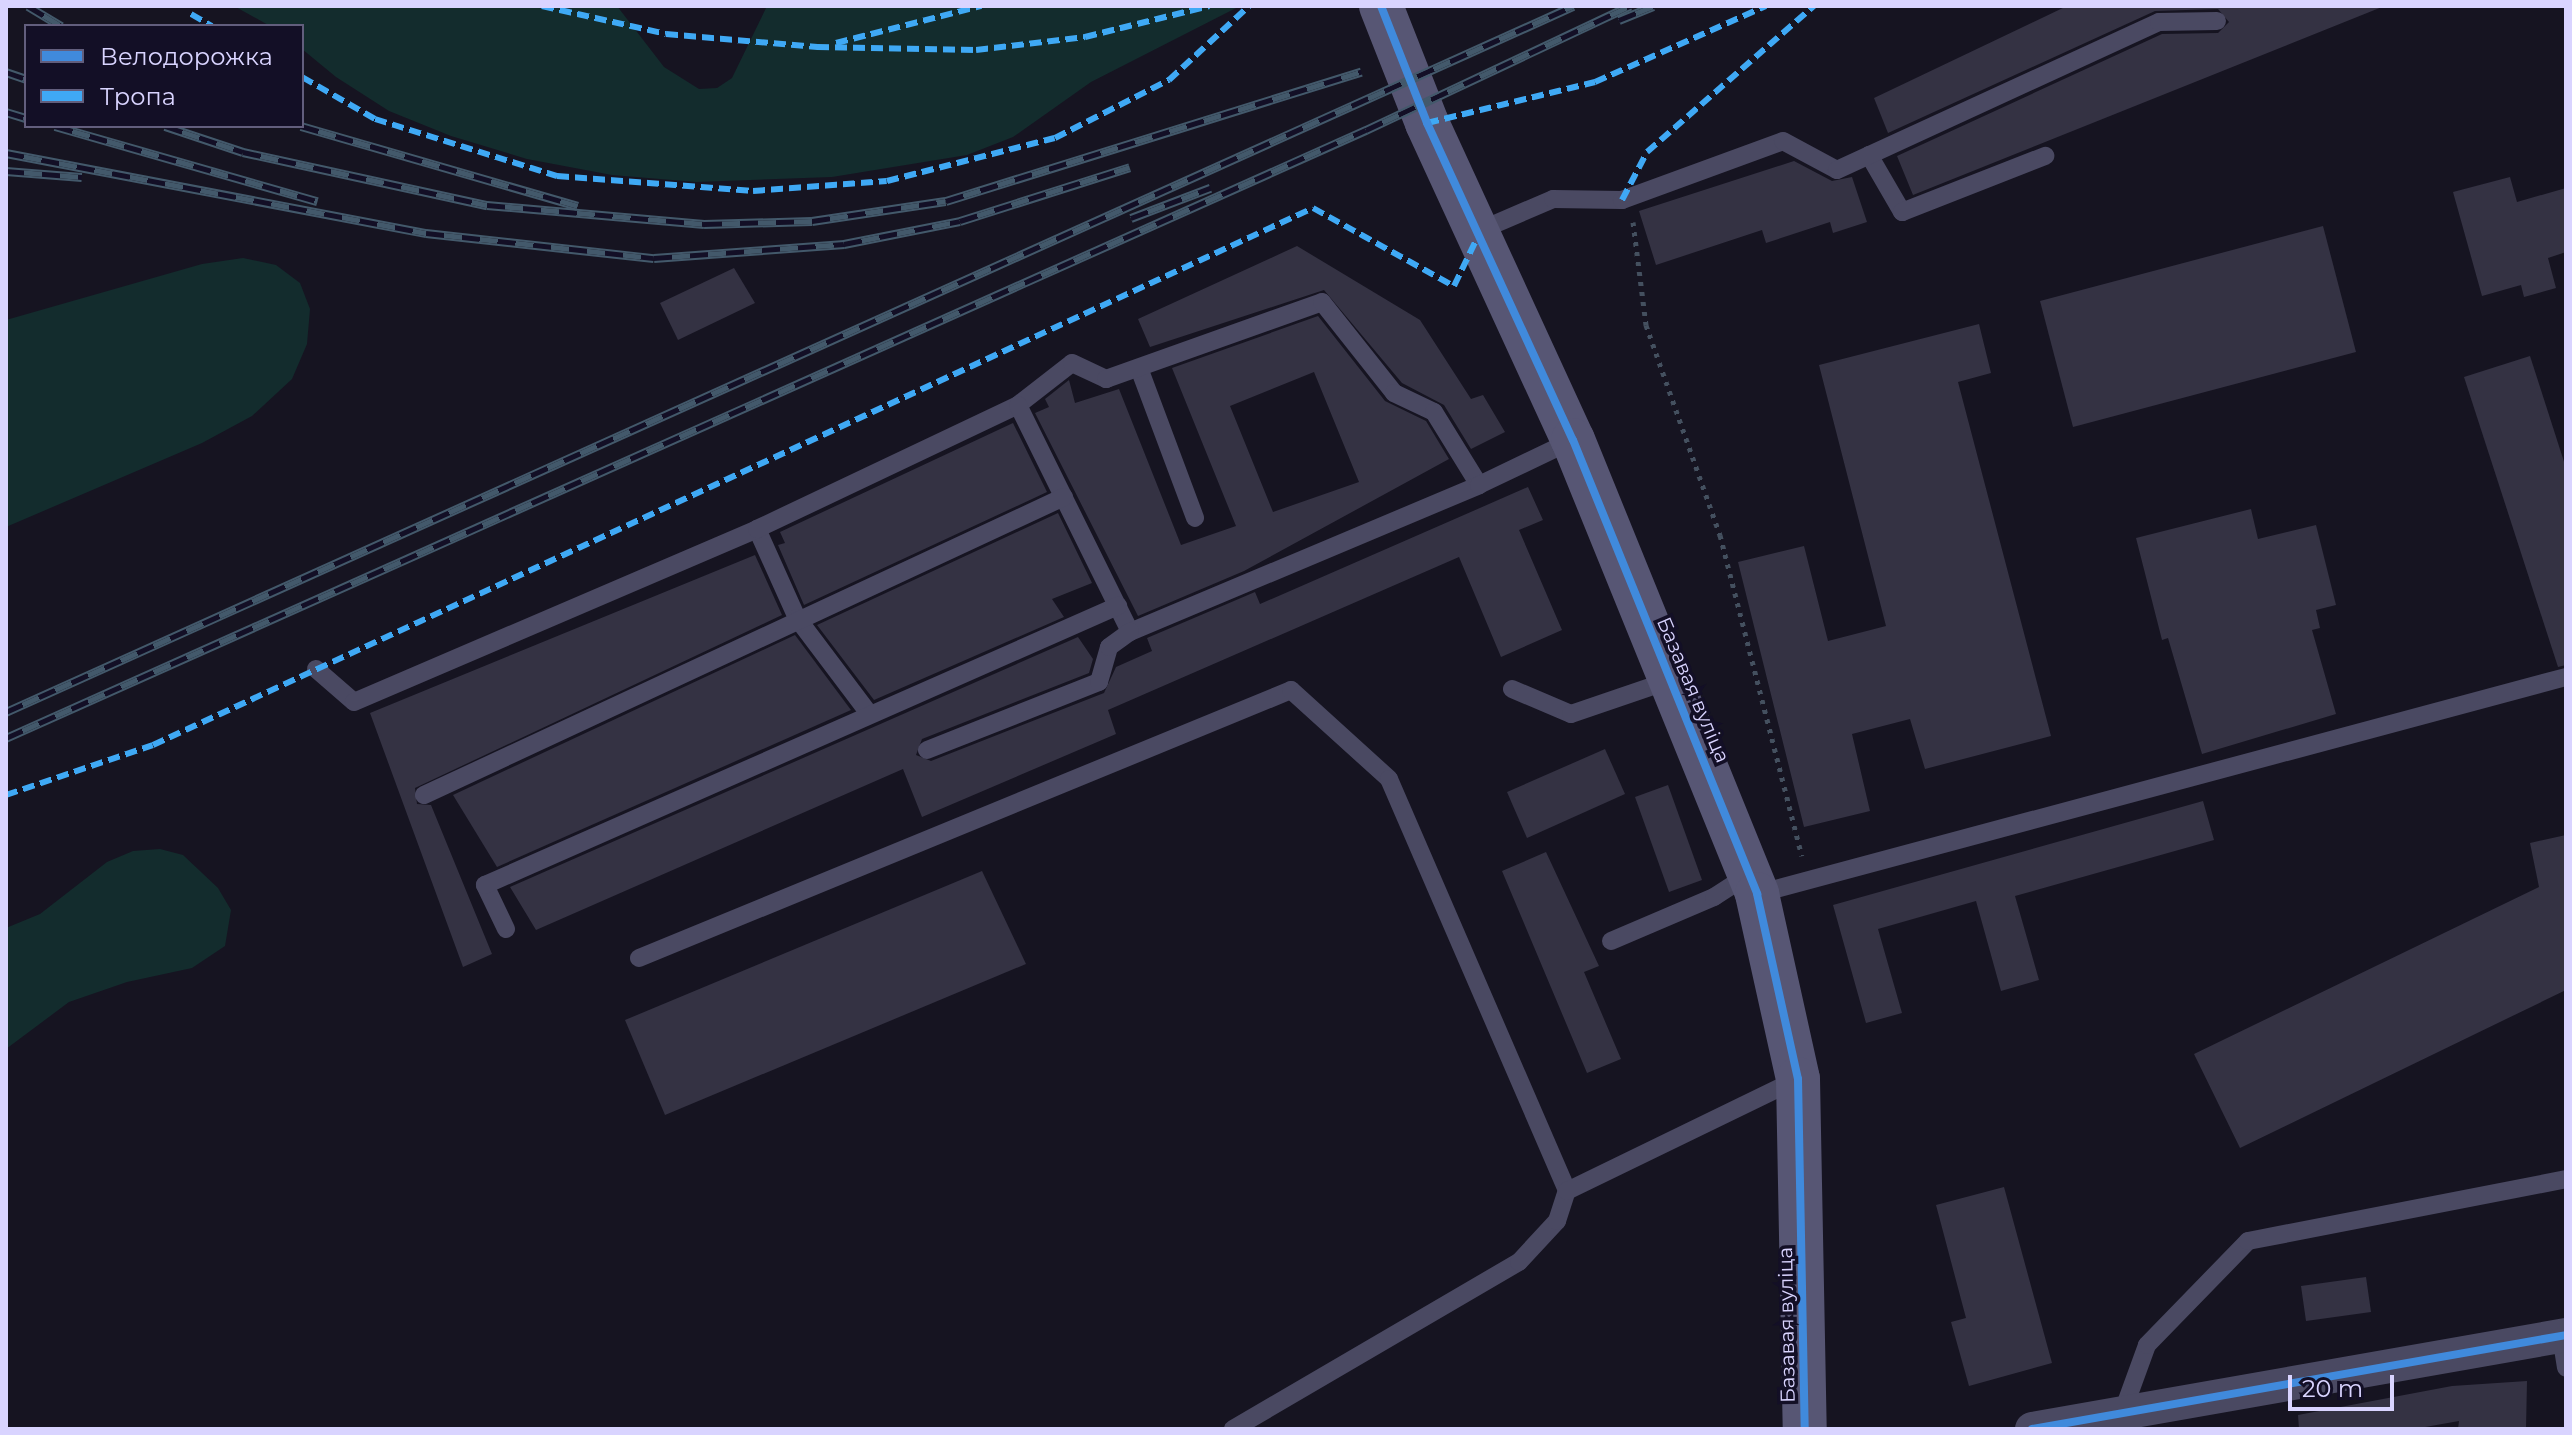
<!DOCTYPE html>
<html>
<head>
<meta charset="utf-8">
<style>
  body { margin:0 }
  #map { position:relative; width:2572px; height:1435px; overflow:hidden; background:#161421; font-family:Montserrat,sans-serif }
  div>[style] { position:absolute }
  .green>* { inset:0; background:#132c2d }
  .building>* { inset:0; background:#343243 }
  .path>* { height:5px; margin-top:-2.5px; transform-origin:0; background:repeating-linear-gradient(90deg,#44505f 0 4px,transparent 0 10px) }
  .lane>* { height:18px; margin:-9px; padding:0 9px; transform-origin:9px; border-radius:9px; background:#4a4962 }
  .street>* { height:34px; margin:-17px; padding:0 17px; transform-origin:17px; border-radius:17px; background:#4a4962 }
  .secondary>* { height:44px; margin:-22px; padding:0 22px; transform-origin:22px; border-radius:22px; background:#575674 }
  .rail>* { height:9px; margin-top:-4.5px; transform-origin:0; background:repeating-linear-gradient(90deg,#130f26 0 18px,#43596b 0 36px); box-sizing:border-box; border-block:2px solid #43596b }
  .quiet>* { height:6px; margin-top:-3px; transform-origin:0; background:repeating-linear-gradient(90deg,#3fa9f5 0 12px,transparent 0 18px) }
  .cycleway>* { height:8px; margin:-4px; padding:0 4px; transform-origin:4px; border-radius:4px; background:#408adc }
  span { translate:-50% -50%; white-space:nowrap; text-align:center; line-height:1.15; -webkit-text-stroke:7px #130f26; paint-order:stroke }
  .street-label { font-size:20px; color:#d9d4ff }
  .frame { position:absolute; inset:0; border:8px solid #d9d4ff; pointer-events:none }
  .legend { position:absolute; left:24px; top:24px; width:280px; height:104px; box-sizing:border-box; background:#130f26; border:2px solid #625e7d; margin:0; padding:10px 14px; list-style:none; font-size:24px; color:#d9d4ff }
  .legend li { display:flex; align-items:center; gap:16px; height:40px }
  .legend b { width:40px; border:2px solid #625e7d }
  .scale { position:absolute; left:2288px; top:1375px; width:106px; height:36px; box-sizing:border-box; border:4px solid #d9d4ff; border-top:0; padding-left:10px; font-size:24px; line-height:28px; white-space:nowrap; color:#d9d4ff; -webkit-text-stroke:6px #130f26; paint-order:stroke }
</style>
</head>
<body>
<div id="map">
  <div class="green">
    <div style="clip-path:polygon(234px 6px,617px 6px,664px 67px,699px 89px,717px 88px,732px 78px,767px 6px,1240px 6px,1091px 82px,1013px 137px,967px 155px,832px 177px,696px 182px,612px 175px,527px 159px,451px 136px,389px 111px,336px 77px,302px 49px,302px 26px,270px 26px)"></div>
    <div style="clip-path:polygon(243px 258px,276px 265px,300px 283px,310px 309px,307px 344px,292px 379px,252px 416px,202px 443px,6px 527px,6px 320px,202px 264px)"></div>
    <div style="clip-path:polygon(160px 849px,183px 855px,218px 888px,231px 910px,225px 946px,192px 968px,127px 982px,69px 1002px,6px 1049px,6px 928px,40px 914px,107px 862px,133px 851px)"></div>
  </div>
  <div class="building">
    <div style="clip-path:polygon(2067px 6px,2381px 6px,2382px 7px,1913px 195px,1897px 156px,2162px 34px,2218px 33px,2229px 22px,2218px 9px,2155px 11px,1888px 133px,1874px 98px)"></div>
    <div style="clip-path:polygon(1794px 161px,1832px 181px,1852px 177px,1867px 222px,1833px 233px,1830px 222px,1766px 243px,1762px 230px,1656px 265px,1639px 211px)"></div>
    <div style="clip-path:polygon(2510px 177px,2517px 202px,2566px 188px,2566px 252px,2548px 258px,2556px 288px,2524px 297px,2521px 285px,2482px 296px,2453px 192px)"></div>
    <div style="clip-path:polygon(2323px 226px,2356px 352px,2073px 427px,2040px 301px)"></div>
    <div style="clip-path:polygon(1297px 246px,1420px 320px,1471px 399px,1483px 395px,1505px 432px,1471px 449px,1444px 405px,1402px 383px,1324px 290px,1150px 347px,1138px 319px)"></div>
    <div style="clip-path:polygon(734px 268px,755px 303px,678px 340px,660px 303px)"></div>
    <div style="clip-path:polygon(evenodd,1318px 316px,1385px 401px,1426px 421px,1449px 459px,1244px 571px,1138px 616px,1035px 413px,1049px 407px,1045px 399px,1069px 380px,1075px 403px,1119px 389px,1181px 545px,1236px 526px,1172px 368px,1318px 316px,1314px 372px,1359px 482px,1273px 512px,1230px 406px,1314px 372px)"></div>
    <div style="clip-path:polygon(1979px 324px,1991px 373px,1958px 382px,2051px 736px,1925px 769px,1910px 719px,1852px 734px,1870px 811px,1804px 827px,1738px 562px,1804px 546px,1828px 641px,1886px 626px,1819px 365px)"></div>
    <div style="clip-path:polygon(2530px 356px,2566px 468px,2566px 665px,2558px 667px,2464px 377px)"></div>
    <div style="clip-path:polygon(1013px 423px,1047px 492px,804px 605px,778px 545px,785px 543px,780px 532px)"></div>
    <div style="clip-path:polygon(1528px 487px,1543px 520px,1519px 530px,1562px 630px,1501px 657px,1459px 557px,1108px 710px,1116px 734px,922px 817px,903px 769px,536px 930px,510px 887px,1078px 637px,1093px 659px,1089px 673px,922px 739px,916px 755px,931px 761px,1104px 693px,1116px 667px,1152px 651px,1147px 638px,1255px 592px,1260px 604px)"></div>
    <div style="clip-path:polygon(2251px 509px,2258px 539px,2316px 525px,2336px 605px,2316px 610px,2320px 628px,2312px 630px,2336px 714px,2202px 754px,2168px 638px,2162px 640px,2136px 538px)"></div>
    <div style="clip-path:polygon(1058px 513px,1092px 583px,1052px 599px,1064px 617px,874px 700px,817px 625px)"></div>
    <div style="clip-path:polygon(755px 555px,782px 615px,415px 788px,417px 804px,431px 805px,492px 954px,463px 967px,370px 713px)"></div>
    <div style="clip-path:polygon(795px 635px,851px 710px,497px 867px,453px 795px)"></div>
    <div style="clip-path:polygon(1605px 749px,1625px 794px,1527px 838px,1507px 792px)"></div>
    <div style="clip-path:polygon(1668px 785px,1702px 880px,1669px 892px,1635px 797px)"></div>
    <div style="clip-path:polygon(2203px 801px,2214px 840px,2015px 896px,2039px 980px,2001px 991px,1976px 901px,1878px 929px,1902px 1013px,1866px 1023px,1833px 905px)"></div>
    <div style="clip-path:polygon(2566px 835px,2566px 990px,2240px 1148px,2194px 1054px,2539px 887px,2530px 843px)"></div>
    <div style="clip-path:polygon(1546px 852px,1599px 966px,1584px 972px,1621px 1059px,1587px 1073px,1502px 871px)"></div>
    <div style="clip-path:polygon(982px 871px,1026px 964px,665px 1115px,625px 1020px)"></div>
    <div style="clip-path:polygon(2004px 1187px,2052px 1363px,1969px 1386px,1951px 1322px,1966px 1318px,1936px 1205px)"></div>
    <div style="clip-path:polygon(2366px 1277px,2371px 1312px,2306px 1321px,2301px 1286px)"></div>
    <div style="clip-path:polygon(2527px 1381px,2526px 1429px,2458px 1429px,2459px 1421px,2414px 1429px,2299px 1429px,2298px 1415px,2452px 1386px)"></div>
  </div>
  <div class="path">
    <div style="left:1633px;top:222px;width:104px;rotate:82.8deg"></div>
    <div style="left:1646px;top:325px;width:223px;rotate:70.6deg"></div>
    <div style="left:1720px;top:535px;width:331px;rotate:75.7deg"></div>
  </div>
  <div class="lane">
    <div style="left:1869px;top:155px;width:66px;rotate:59.9deg"></div>
    <div style="left:1902px;top:212px;width:154px;rotate:-21.4deg"></div>
    <div style="left:1481px;top:230px;width:78px;rotate:-23.3deg"></div>
    <div style="left:1553px;top:199px;width:69px;rotate:0.8deg"></div>
    <div style="left:1622px;top:200px;width:171px;rotate:-20.1deg"></div>
    <div style="left:1783px;top:141px;width:61px;rotate:28.2deg"></div>
    <div style="left:1837px;top:170px;width:354px;rotate:-24.7deg"></div>
    <div style="left:2159px;top:22px;width:58px;rotate:-1deg"></div>
    <div style="left:1139px;top:368px;width:160px;rotate:69.5deg"></div>
    <div style="left:1018px;top:405px;width:68px;rotate:-37.9deg"></div>
    <div style="left:1072px;top:363px;width:38px;rotate:25deg"></div>
    <div style="left:1106px;top:379px;width:229px;rotate:-19.6deg"></div>
    <div style="left:1322px;top:302px;width:116px;rotate:51.6deg"></div>
    <div style="left:1394px;top:393px;width:44px;rotate:25.4deg"></div>
    <div style="left:1434px;top:412px;width:86px;rotate:58.3deg"></div>
    <div style="left:757px;top:529px;width:98px;rotate:65.8deg"></div>
    <div style="left:797px;top:618px;width:121px;rotate:53deg"></div>
    <div style="left:316px;top:669px;width:50px;rotate:41deg"></div>
    <div style="left:354px;top:702px;width:439px;rotate:-23.2deg"></div>
    <div style="left:757px;top:529px;width:289px;rotate:-25.4deg"></div>
    <div style="left:1018px;top:405px;width:253px;rotate:63.7deg"></div>
    <div style="left:1130px;top:632px;width:379px;rotate:-22.8deg"></div>
    <div style="left:1479px;top:485px;width:104px;rotate:-25.6deg"></div>
    <div style="left:1512px;top:689px;width:64px;rotate:23deg"></div>
    <div style="left:1571px;top:714px;width:106px;rotate:-18.8deg"></div>
    <div style="left:927px;top:750px;width:185px;rotate:-21.6deg"></div>
    <div style="left:1099px;top:682px;width:36px;rotate:-74deg"></div>
    <div style="left:1109px;top:647px;width:26px;rotate:-36deg"></div>
    <div style="left:424px;top:795px;width:706px;rotate:-24.97deg"></div>
    <div style="left:1757px;top:894px;width:838px;rotate:-15.02deg"></div>
    <div style="left:506px;top:929px;width:49px;rotate:-115.5deg"></div>
    <div style="left:485px;top:885px;width:692px;rotate:-23.79deg"></div>
    <div style="left:1611px;top:941px;width:112px;rotate:-23.1deg"></div>
    <div style="left:1714px;top:897px;width:40px;rotate:-32.9deg"></div>
    <div style="left:639px;top:958px;width:705px;rotate:-22.34deg"></div>
    <div style="left:1291px;top:690px;width:132px;rotate:42.2deg"></div>
    <div style="left:1389px;top:779px;width:449px;rotate:66.6deg"></div>
    <div style="left:2561px;top:1336px;width:32px;rotate:81deg"></div>
    <div style="left:2123px;top:1411px;width:70px;rotate:-70deg"></div>
    <div style="left:2147px;top:1345px;width:145px;rotate:-45.8deg"></div>
    <div style="left:2248px;top:1241px;width:324px;rotate:-11deg"></div>
    <div style="left:1233px;top:1429px;width:331px;rotate:-30.3deg"></div>
    <div style="left:1519px;top:1262px;width:56px;rotate:-47.2deg"></div>
    <div style="left:1557px;top:1221px;width:32px;rotate:-72deg"></div>
    <div style="left:1567px;top:1191px;width:254px;rotate:-25.9deg"></div>
  </div>
  <div class="street">
    <div style="left:2032px;top:1429px;width:542px;rotate:-9.98deg"></div>
  </div>
  <div class="secondary">
    <div style="left:1381px;top:6px;width:126px;rotate:68.5deg"></div>
    <div style="left:1427px;top:123px;width:349px;rotate:65.3deg"></div>
    <div style="left:1573px;top:440px;width:490px;rotate:67.9deg"></div>
    <div style="left:1757px;top:894px;width:189px;rotate:77.5deg"></div>
    <div style="left:1798px;top:1079px;width:350px;rotate:88.9deg"></div>
  </div>
  <div class="rail">
    <div style="left:28px;top:6px;width:39px;rotate:31deg"></div>
    <div style="left:1619px;top:20px;width:37px;rotate:-22deg"></div>
    <div style="left:6px;top:72px;width:21px;rotate:19deg"></div>
    <div style="left:6px;top:112px;width:21px;rotate:17deg"></div>
    <div style="left:55px;top:126px;width:273px;rotate:16deg"></div>
    <div style="left:165px;top:126px;width:82px;rotate:18.4deg"></div>
    <div style="left:243px;top:152px;width:250px;rotate:12.3deg"></div>
    <div style="left:487px;top:205px;width:218px;rotate:5deg"></div>
    <div style="left:704px;top:224px;width:108px;rotate:-1.6deg"></div>
    <div style="left:812px;top:221px;width:135px;rotate:-8.5deg"></div>
    <div style="left:946px;top:201px;width:435px;rotate:-17.3deg"></div>
    <div style="left:301px;top:126px;width:288px;rotate:16.1deg"></div>
    <div style="left:6px;top:153px;width:428px;rotate:10.8deg"></div>
    <div style="left:426px;top:233px;width:229px;rotate:6.3deg"></div>
    <div style="left:654px;top:258px;width:191px;rotate:-4.2deg"></div>
    <div style="left:844px;top:244px;width:118px;rotate:-11.2deg"></div>
    <div style="left:960px;top:221px;width:178px;rotate:-17.6deg"></div>
    <div style="left:6px;top:171px;width:76px;rotate:4.5deg"></div>
    <div style="left:1131px;top:218px;width:85px;rotate:-20.8deg"></div>
    <div style="left:6px;top:712px;width:1719px;rotate:-24.25deg"></div>
    <div style="left:6px;top:738px;width:1490px;rotate:-24.09deg"></div>
    <div style="left:1366px;top:130px;width:292px;rotate:-25.2deg"></div>
  </div>
  <div class="quiet">
    <div style="left:542px;top:6px;width:127px;rotate:12.7deg"></div>
    <div style="left:666px;top:34px;width:152px;rotate:4.9deg"></div>
    <div style="left:817px;top:47px;width:159px;rotate:1.1deg"></div>
    <div style="left:976px;top:50px;width:110px;rotate:-6.8deg"></div>
    <div style="left:1085px;top:37px;width:128px;rotate:-14deg"></div>
    <div style="left:191px;top:14px;width:24px;rotate:30deg"></div>
    <div style="left:836px;top:43px;width:150px;rotate:-14.3deg"></div>
    <div style="left:302px;top:77px;width:84px;rotate:29.9deg"></div>
    <div style="left:375px;top:119px;width:191px;rotate:17.4deg"></div>
    <div style="left:557px;top:176px;width:197px;rotate:4.4deg"></div>
    <div style="left:753px;top:191px;width:134px;rotate:-4.3deg"></div>
    <div style="left:887px;top:181px;width:173px;rotate:-14.4deg"></div>
    <div style="left:1055px;top:138px;width:128px;rotate:-27deg"></div>
    <div style="left:1169px;top:80px;width:109px;rotate:-42.8deg"></div>
    <div style="left:1427px;top:123px;width:173px;rotate:-13.7deg"></div>
    <div style="left:1595px;top:82px;width:187px;rotate:-24deg"></div>
    <div style="left:1622px;top:200px;width:54px;rotate:-62.5deg"></div>
    <div style="left:1647px;top:152px;width:222px;rotate:-41.2deg"></div>
    <div style="left:6px;top:795px;width:155px;rotate:-18.8deg"></div>
    <div style="left:153px;top:745px;width:1278px;rotate:-24.84deg"></div>
    <div style="left:1313px;top:208px;width:161px;rotate:29deg"></div>
    <div style="left:1454px;top:286px;width:58px;rotate:-64.3deg"></div>
  </div>
  <div class="cycleway">
    <div style="left:1381px;top:6px;width:126px;rotate:68.5deg"></div>
    <div style="left:1427px;top:123px;width:349px;rotate:65.3deg"></div>
    <div style="left:1573px;top:440px;width:490px;rotate:67.9deg"></div>
    <div style="left:1757px;top:894px;width:189px;rotate:77.5deg"></div>
    <div style="left:1798px;top:1079px;width:350px;rotate:88.9deg"></div>
    <div style="left:2032px;top:1429px;width:542px;rotate:-9.98deg"></div>
  </div>
  <div class="street-label">
    <span style="left:1693px;top:690px;rotate:67deg">Базавая вуліца</span>
    <span style="left:1787px;top:1325px;rotate:-91deg">Базавая вуліца</span>
  </div>
  <div class="frame"></div>
  <ul class="legend">
  <li><b style="height:10px;background:#408adc"></b>Велодорожка</li>
  <li><b style="height:10px;background:#3fa9f5"></b>Тропа</li>
  </ul>
  <div class="scale">20 m</div>
</div>
</body>
</html>
